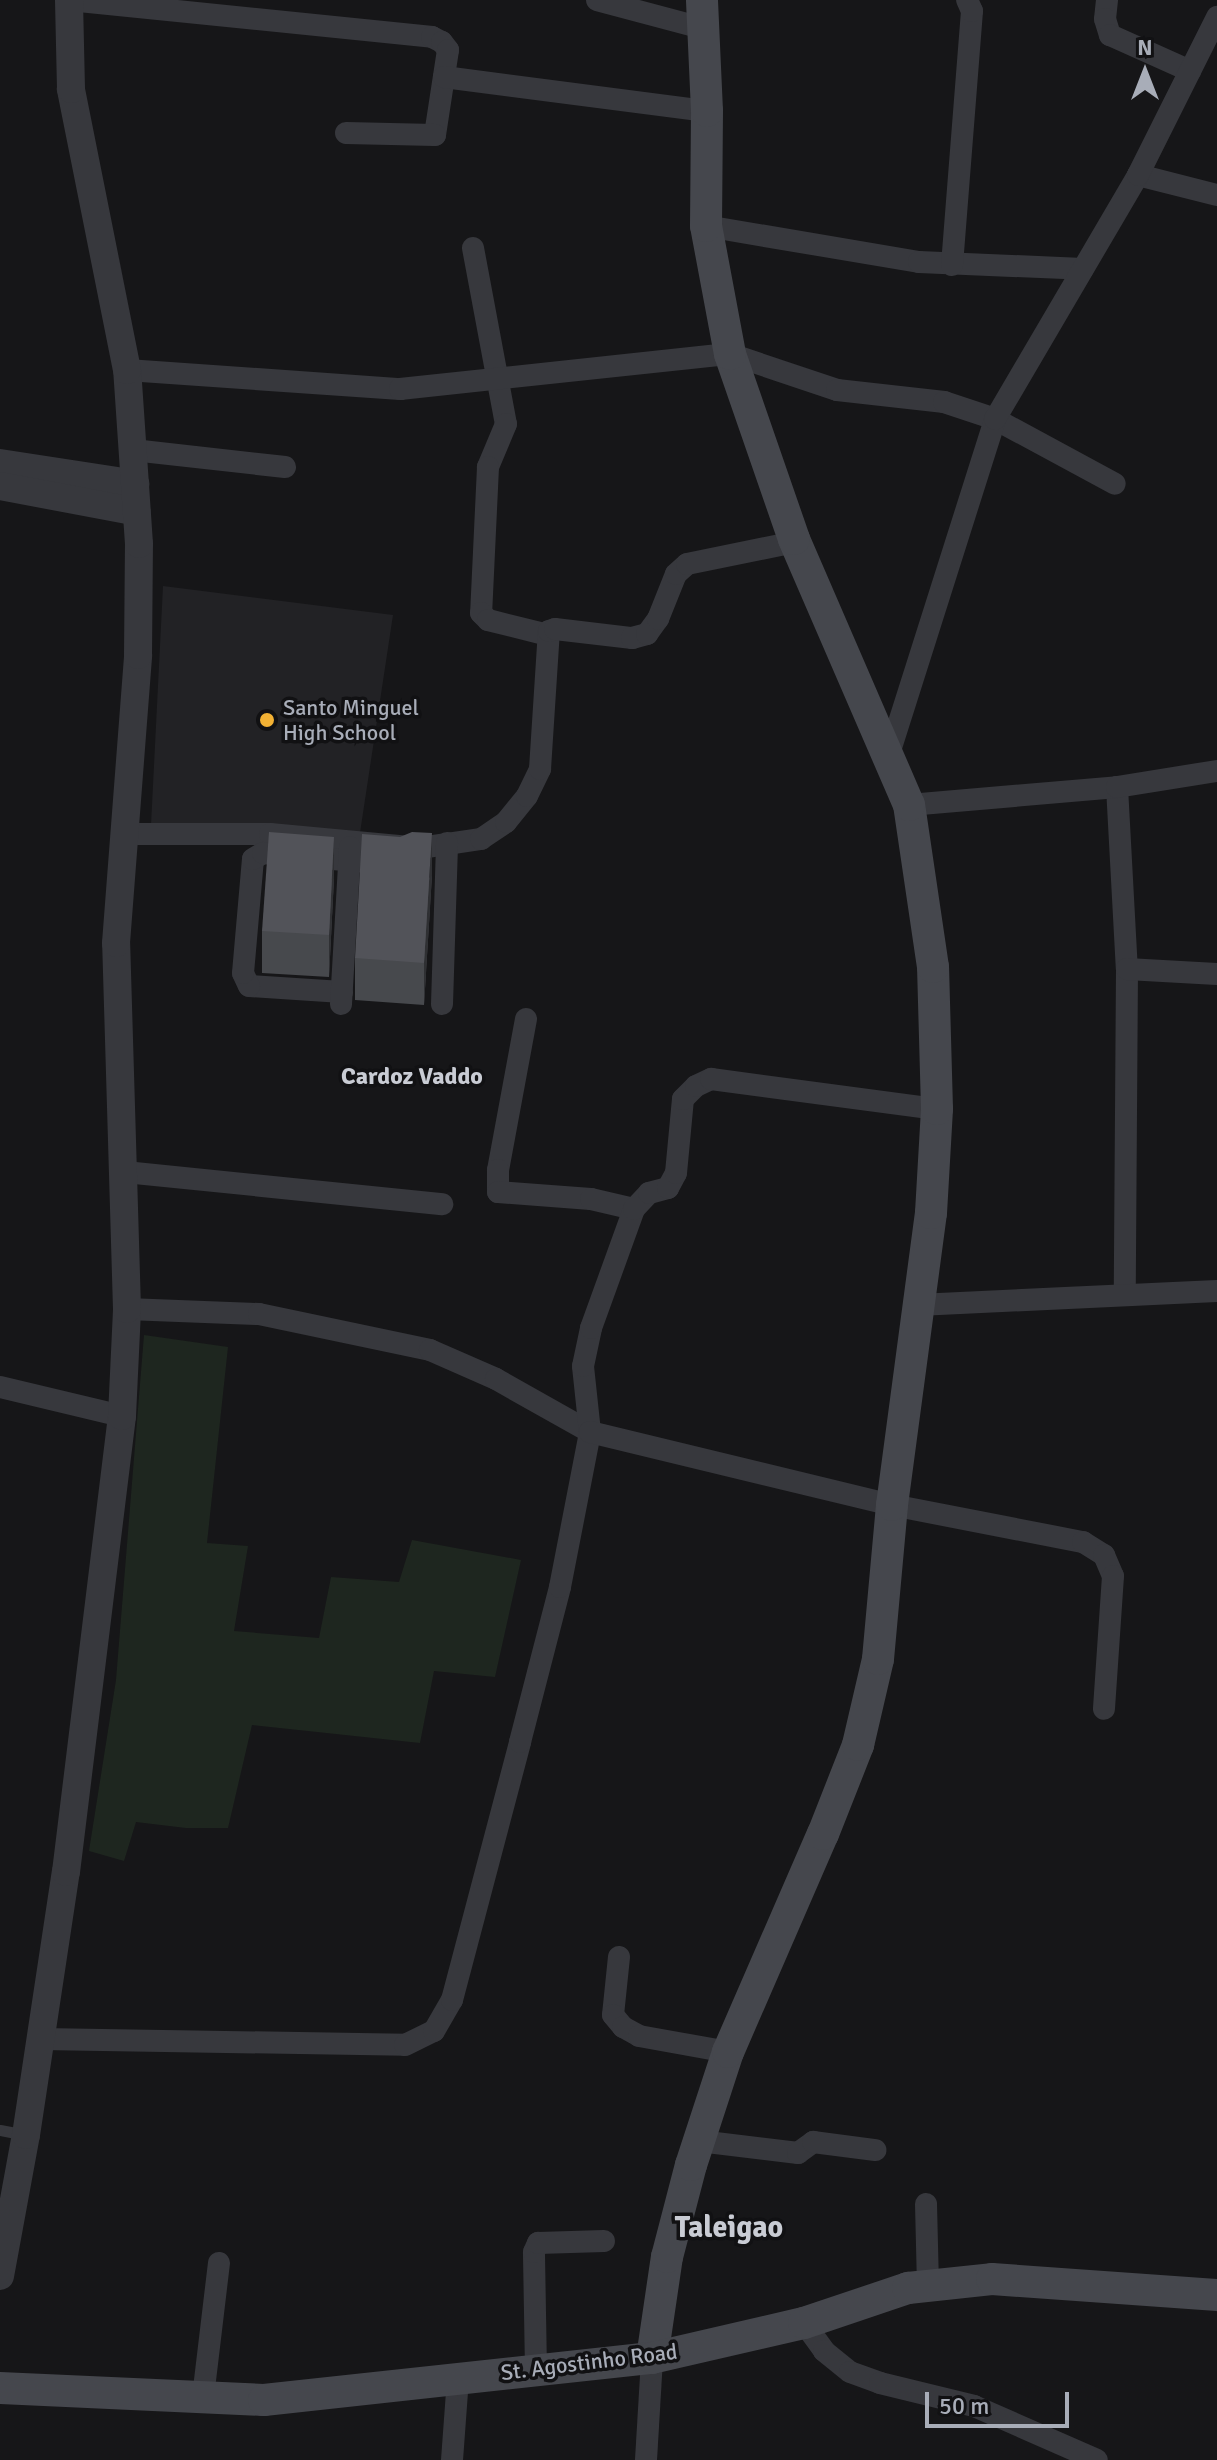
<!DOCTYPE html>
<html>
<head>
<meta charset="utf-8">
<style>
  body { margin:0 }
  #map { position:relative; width:1217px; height:2460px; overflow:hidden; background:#161618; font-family:Signika,sans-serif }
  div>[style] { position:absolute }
  .built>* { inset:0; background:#222225 }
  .green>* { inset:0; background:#1e261f }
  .service>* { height:11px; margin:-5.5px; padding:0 5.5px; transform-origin:5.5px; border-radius:5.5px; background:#37383d }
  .minor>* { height:22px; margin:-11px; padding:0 11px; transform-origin:11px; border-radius:11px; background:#37383d }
  .tertiary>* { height:28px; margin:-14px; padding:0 14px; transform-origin:14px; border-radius:14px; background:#37383d }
  .secondary>* { height:32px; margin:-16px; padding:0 16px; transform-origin:16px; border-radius:16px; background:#45474d }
  .wall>* { inset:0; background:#47494d }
  .shaded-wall>* { inset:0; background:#2f3033 }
  .building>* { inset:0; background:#525359 }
  .dots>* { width:22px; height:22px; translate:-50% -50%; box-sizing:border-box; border:4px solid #111113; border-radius:50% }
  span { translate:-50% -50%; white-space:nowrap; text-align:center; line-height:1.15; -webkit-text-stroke:7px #111113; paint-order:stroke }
  .poi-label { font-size:22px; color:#a8adb8 }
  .left { translate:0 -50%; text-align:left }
  .street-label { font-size:22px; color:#a8adb8 }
  .neighbourhood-label { font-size:24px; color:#c9ccd4; font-weight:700 }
  .district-label { font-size:30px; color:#c9ccd4; font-weight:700 }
  .north { position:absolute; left:1105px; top:32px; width:80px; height:80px; -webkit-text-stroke:6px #111113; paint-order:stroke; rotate:0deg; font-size:22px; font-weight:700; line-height:32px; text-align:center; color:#a8adb8 }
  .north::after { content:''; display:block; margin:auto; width:28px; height:36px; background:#a8adb8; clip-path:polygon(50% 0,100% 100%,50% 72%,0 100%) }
  .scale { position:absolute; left:925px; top:2392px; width:144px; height:36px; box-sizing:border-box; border:4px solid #a8adb8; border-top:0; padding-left:10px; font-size:24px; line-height:28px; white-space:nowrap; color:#a8adb8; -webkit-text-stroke:6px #111113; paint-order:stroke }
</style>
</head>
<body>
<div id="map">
  <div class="built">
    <div style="clip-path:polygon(163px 586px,393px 615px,358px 846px,151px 825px)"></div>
  </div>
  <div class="green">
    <div style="clip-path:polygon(144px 1335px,228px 1347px,207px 1543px,248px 1546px,234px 1631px,319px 1638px,331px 1577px,399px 1582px,412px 1540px,521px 1560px,495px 1677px,434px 1671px,420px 1743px,252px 1725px,228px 1828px,186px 1828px,136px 1822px,124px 1861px,89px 1851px,116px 1680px)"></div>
  </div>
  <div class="service">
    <div style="left:0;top:2130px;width:25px;rotate:11deg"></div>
  </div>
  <div class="minor">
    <div style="left:69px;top:0;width:365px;rotate:5.8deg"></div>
    <div style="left:432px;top:37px;width:11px;rotate:27deg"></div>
    <div style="left:442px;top:42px;width:10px;rotate:53deg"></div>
    <div style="left:448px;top:50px;width:86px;rotate:98.7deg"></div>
    <div style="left:435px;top:135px;width:89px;rotate:-178.7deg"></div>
    <div style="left:597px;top:0;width:112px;rotate:15deg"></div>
    <div style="left:1107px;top:0;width:19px;rotate:96deg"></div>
    <div style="left:1105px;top:19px;width:17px;rotate:73deg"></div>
    <div style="left:1110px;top:35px;width:88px;rotate:24.2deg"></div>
    <div style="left:444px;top:77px;width:265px;rotate:7.4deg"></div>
    <div style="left:1138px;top:175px;width:81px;rotate:14.2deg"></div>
    <div style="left:706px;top:226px;width:216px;rotate:9.6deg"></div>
    <div style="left:919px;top:262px;width:164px;rotate:2.4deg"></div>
    <div style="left:473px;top:248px;width:179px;rotate:79.4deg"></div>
    <div style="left:506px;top:424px;width:47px;rotate:112.7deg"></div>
    <div style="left:488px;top:467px;width:146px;rotate:92.7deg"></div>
    <div style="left:481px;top:613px;width:10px;rotate:45deg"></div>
    <div style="left:488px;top:620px;width:62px;rotate:14deg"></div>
    <div style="left:952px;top:265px;width:255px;rotate:-85.5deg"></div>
    <div style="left:972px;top:11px;width:12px;rotate:-114deg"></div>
    <div style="left:127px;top:370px;width:274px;rotate:4deg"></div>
    <div style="left:400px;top:389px;width:332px;rotate:-6.1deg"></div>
    <div style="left:730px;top:354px;width:113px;rotate:18.6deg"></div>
    <div style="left:837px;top:390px;width:108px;rotate:6.4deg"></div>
    <div style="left:944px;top:402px;width:54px;rotate:18.4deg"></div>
    <div style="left:995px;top:419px;width:136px;rotate:28.4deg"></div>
    <div style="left:133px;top:450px;width:153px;rotate:6.4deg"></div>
    <div style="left:888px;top:757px;width:355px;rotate:-72.4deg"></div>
    <div style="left:995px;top:419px;width:283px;rotate:-59.6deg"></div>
    <div style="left:1138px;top:175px;width:177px;rotate:-63.4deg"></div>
    <div style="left:1117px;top:787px;width:182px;rotate:86.9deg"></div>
    <div style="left:1127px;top:969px;width:326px;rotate:90.4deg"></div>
    <div style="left:909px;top:805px;width:209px;rotate:-4.9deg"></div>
    <div style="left:1117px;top:787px;width:101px;rotate:-9.1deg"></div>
    <div style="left:126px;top:834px;width:144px"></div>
    <div style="left:270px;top:834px;width:151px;rotate:5.3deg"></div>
    <div style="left:420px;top:848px;width:62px;rotate:-8.4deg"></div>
    <div style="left:481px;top:839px;width:30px;rotate:-34deg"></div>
    <div style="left:506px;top:822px;width:33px;rotate:-51deg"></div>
    <div style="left:527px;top:796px;width:30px;rotate:-64deg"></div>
    <div style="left:540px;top:769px;width:138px;rotate:-86.3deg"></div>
    <div style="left:549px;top:631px;width:6px;rotate:-18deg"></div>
    <div style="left:555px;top:629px;width:78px;rotate:6.7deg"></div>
    <div style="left:632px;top:638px;width:16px;rotate:-15deg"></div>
    <div style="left:647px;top:634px;width:19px;rotate:-54deg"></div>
    <div style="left:658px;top:619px;width:48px;rotate:-68.2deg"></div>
    <div style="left:676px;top:574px;width:15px;rotate:-42deg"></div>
    <div style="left:687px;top:564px;width:110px;rotate:-11.5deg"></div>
    <div style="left:1127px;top:969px;width:90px;rotate:3.2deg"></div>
    <div style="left:342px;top:992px;width:93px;rotate:-176.3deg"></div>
    <div style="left:249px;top:986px;width:14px;rotate:-115deg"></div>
    <div style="left:243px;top:973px;width:114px;rotate:-85deg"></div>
    <div style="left:253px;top:859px;width:12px;rotate:-31deg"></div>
    <div style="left:263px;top:853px;width:128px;rotate:4.9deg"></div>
    <div style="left:341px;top:1004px;width:157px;rotate:-86.7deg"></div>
    <div style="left:442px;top:1004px;width:161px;rotate:-88.2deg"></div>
    <div style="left:526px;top:1019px;width:154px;rotate:100.5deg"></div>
    <div style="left:498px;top:1170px;width:22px;rotate:90deg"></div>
    <div style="left:498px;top:1192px;width:93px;rotate:4.3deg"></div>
    <div style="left:591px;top:1199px;width:44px;rotate:13.1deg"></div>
    <div style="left:125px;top:1172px;width:319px;rotate:5.8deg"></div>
    <div style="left:918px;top:1305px;width:299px;rotate:-2.7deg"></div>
    <div style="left:127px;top:1309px;width:132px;rotate:2.2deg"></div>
    <div style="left:259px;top:1314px;width:175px;rotate:11.9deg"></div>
    <div style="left:430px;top:1350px;width:72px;rotate:23.7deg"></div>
    <div style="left:496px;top:1379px;width:108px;rotate:29.4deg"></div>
    <div style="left:0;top:1387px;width:125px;rotate:13.4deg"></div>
    <div style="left:590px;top:1432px;width:66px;rotate:-96.1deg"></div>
    <div style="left:583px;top:1366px;width:39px;rotate:-78deg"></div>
    <div style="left:591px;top:1328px;width:127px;rotate:-70.1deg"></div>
    <div style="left:634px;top:1209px;width:22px;rotate:-47deg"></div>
    <div style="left:649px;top:1193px;width:20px;rotate:-15deg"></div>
    <div style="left:668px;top:1188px;width:17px;rotate:-62deg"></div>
    <div style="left:676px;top:1173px;width:74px;rotate:-84.6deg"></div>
    <div style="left:683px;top:1099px;width:18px;rotate:-45deg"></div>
    <div style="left:696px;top:1086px;width:17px;rotate:-25deg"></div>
    <div style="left:711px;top:1079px;width:228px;rotate:7.6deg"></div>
    <div style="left:619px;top:1957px;width:58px;rotate:95.9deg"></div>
    <div style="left:613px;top:2015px;width:16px;rotate:50deg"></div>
    <div style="left:623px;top:2027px;width:18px;rotate:29deg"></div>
    <div style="left:639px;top:2036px;width:90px;rotate:10.2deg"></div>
    <div style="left:41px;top:2039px;width:364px;rotate:0.9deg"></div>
    <div style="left:405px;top:2045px;width:32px;rotate:-26deg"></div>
    <div style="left:434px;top:2031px;width:36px;rotate:-60deg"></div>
    <div style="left:452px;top:2000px;width:267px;rotate:-75.2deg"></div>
    <div style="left:520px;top:1742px;width:160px;rotate:-75.5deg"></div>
    <div style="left:560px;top:1587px;width:158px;rotate:-79deg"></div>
    <div style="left:590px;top:1432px;width:311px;rotate:13.6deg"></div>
    <div style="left:892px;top:1505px;width:195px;rotate:11deg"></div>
    <div style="left:1083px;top:1542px;width:25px;rotate:32deg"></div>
    <div style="left:1104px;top:1555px;width:23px;rotate:67deg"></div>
    <div style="left:1113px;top:1576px;width:133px;rotate:93.9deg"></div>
    <div style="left:699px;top:2141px;width:100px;rotate:6.9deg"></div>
    <div style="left:798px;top:2153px;width:19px;rotate:-36deg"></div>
    <div style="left:813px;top:2142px;width:63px;rotate:7.4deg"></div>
    <div style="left:926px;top:2204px;width:81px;rotate:88.6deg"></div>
    <div style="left:804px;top:2323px;width:34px;rotate:54deg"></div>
    <div style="left:824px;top:2351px;width:33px;rotate:39deg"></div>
    <div style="left:850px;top:2372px;width:32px;rotate:20deg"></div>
    <div style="left:880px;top:2383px;width:97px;rotate:13.7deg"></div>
    <div style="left:974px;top:2406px;width:134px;rotate:23.7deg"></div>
    <div style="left:536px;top:2370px;width:118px;rotate:-91deg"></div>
    <div style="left:534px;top:2252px;width:10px;rotate:-66deg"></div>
    <div style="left:538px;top:2243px;width:66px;rotate:-1.7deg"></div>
    <div style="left:203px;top:2397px;width:135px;rotate:-83.2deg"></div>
    <div style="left:452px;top:2460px;width:81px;rotate:-85.8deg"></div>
    <div style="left:646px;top:2460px;width:102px;rotate:-86.6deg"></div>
  </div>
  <div class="tertiary">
    <div style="left:0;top:463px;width:137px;rotate:8.8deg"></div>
    <div style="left:0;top:486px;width:139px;rotate:10.7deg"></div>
    <div style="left:0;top:2276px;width:143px;rotate:-79.6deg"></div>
    <div style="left:26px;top:2135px;width:266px;rotate:-81.4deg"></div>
    <div style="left:66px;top:1872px;width:459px;rotate:-83deg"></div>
    <div style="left:122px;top:1416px;width:107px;rotate:-87.3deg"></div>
    <div style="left:127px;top:1309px;width:366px;rotate:-91.7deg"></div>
    <div style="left:116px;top:943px;width:289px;rotate:-85.6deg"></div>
    <div style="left:138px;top:655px;width:111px;rotate:-89.5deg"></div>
    <div style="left:139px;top:544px;width:174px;rotate:-93.9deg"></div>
    <div style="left:127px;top:370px;width:287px;rotate:-101.3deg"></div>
    <div style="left:71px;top:89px;width:89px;rotate:-91.3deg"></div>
  </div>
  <div class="secondary">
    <div style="left:652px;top:2358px;width:102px;rotate:-81.6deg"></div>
    <div style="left:667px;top:2257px;width:95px;rotate:-75.4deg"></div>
    <div style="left:691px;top:2165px;width:119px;rotate:-71.9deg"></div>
    <div style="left:728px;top:2052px;width:238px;rotate:-66.5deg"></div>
    <div style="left:823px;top:1834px;width:96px;rotate:-68.5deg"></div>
    <div style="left:858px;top:1745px;width:88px;rotate:-76.9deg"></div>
    <div style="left:878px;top:1659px;width:155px;rotate:-84.8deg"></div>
    <div style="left:892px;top:1505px;width:295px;rotate:-82.4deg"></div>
    <div style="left:931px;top:1213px;width:104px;rotate:-86.7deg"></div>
    <div style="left:937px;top:1109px;width:142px;rotate:-91.6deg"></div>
    <div style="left:933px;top:967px;width:164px;rotate:-98.4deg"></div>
    <div style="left:909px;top:805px;width:290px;rotate:-113.4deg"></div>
    <div style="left:794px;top:539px;width:196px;rotate:-109.1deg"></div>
    <div style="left:730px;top:354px;width:130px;rotate:-100.6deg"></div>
    <div style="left:706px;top:226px;width:115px;rotate:-89.5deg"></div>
    <div style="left:707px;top:111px;width:111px;rotate:-92.6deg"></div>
    <div style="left:0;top:2388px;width:264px;rotate:2.6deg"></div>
    <div style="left:264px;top:2400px;width:390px;rotate:-6.2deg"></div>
    <div style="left:652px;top:2358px;width:156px;rotate:-13deg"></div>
    <div style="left:804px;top:2323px;width:110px;rotate:-18.6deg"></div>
    <div style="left:908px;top:2288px;width:84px;rotate:-6.1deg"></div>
    <div style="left:992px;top:2279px;width:226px;rotate:4.1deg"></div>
  </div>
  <div class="wall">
    <div style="clip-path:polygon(432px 875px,424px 1005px,355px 1000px,355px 958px)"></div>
    <div style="clip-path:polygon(334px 878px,329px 977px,262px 973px,262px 931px)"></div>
  </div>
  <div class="shaded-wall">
    <div style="clip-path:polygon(432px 833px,432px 875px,424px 1005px,424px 963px)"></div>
    <div style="clip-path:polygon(334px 837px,334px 878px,329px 977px,329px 935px)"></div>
  </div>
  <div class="building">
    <div style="clip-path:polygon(269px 832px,334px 837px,329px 935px,262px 931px)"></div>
    <div style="clip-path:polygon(412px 832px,432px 833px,424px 963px,355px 958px,362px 834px,400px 837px)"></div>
  </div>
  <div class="dots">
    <div style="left:267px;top:720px;background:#f2b134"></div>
  </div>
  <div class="poi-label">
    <span class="left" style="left:283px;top:720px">Santo Minguel<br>High School</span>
  </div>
  <div class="street-label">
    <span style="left:589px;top:2362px;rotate:-7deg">St. Agostinho Road</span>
  </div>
  <div class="neighbourhood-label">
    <span style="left:412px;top:1077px">Cardoz Vaddo</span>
  </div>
  <div class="district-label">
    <span style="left:729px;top:2228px">Taleigao</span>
  </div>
  <div class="north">N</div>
  <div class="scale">50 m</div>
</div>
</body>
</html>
